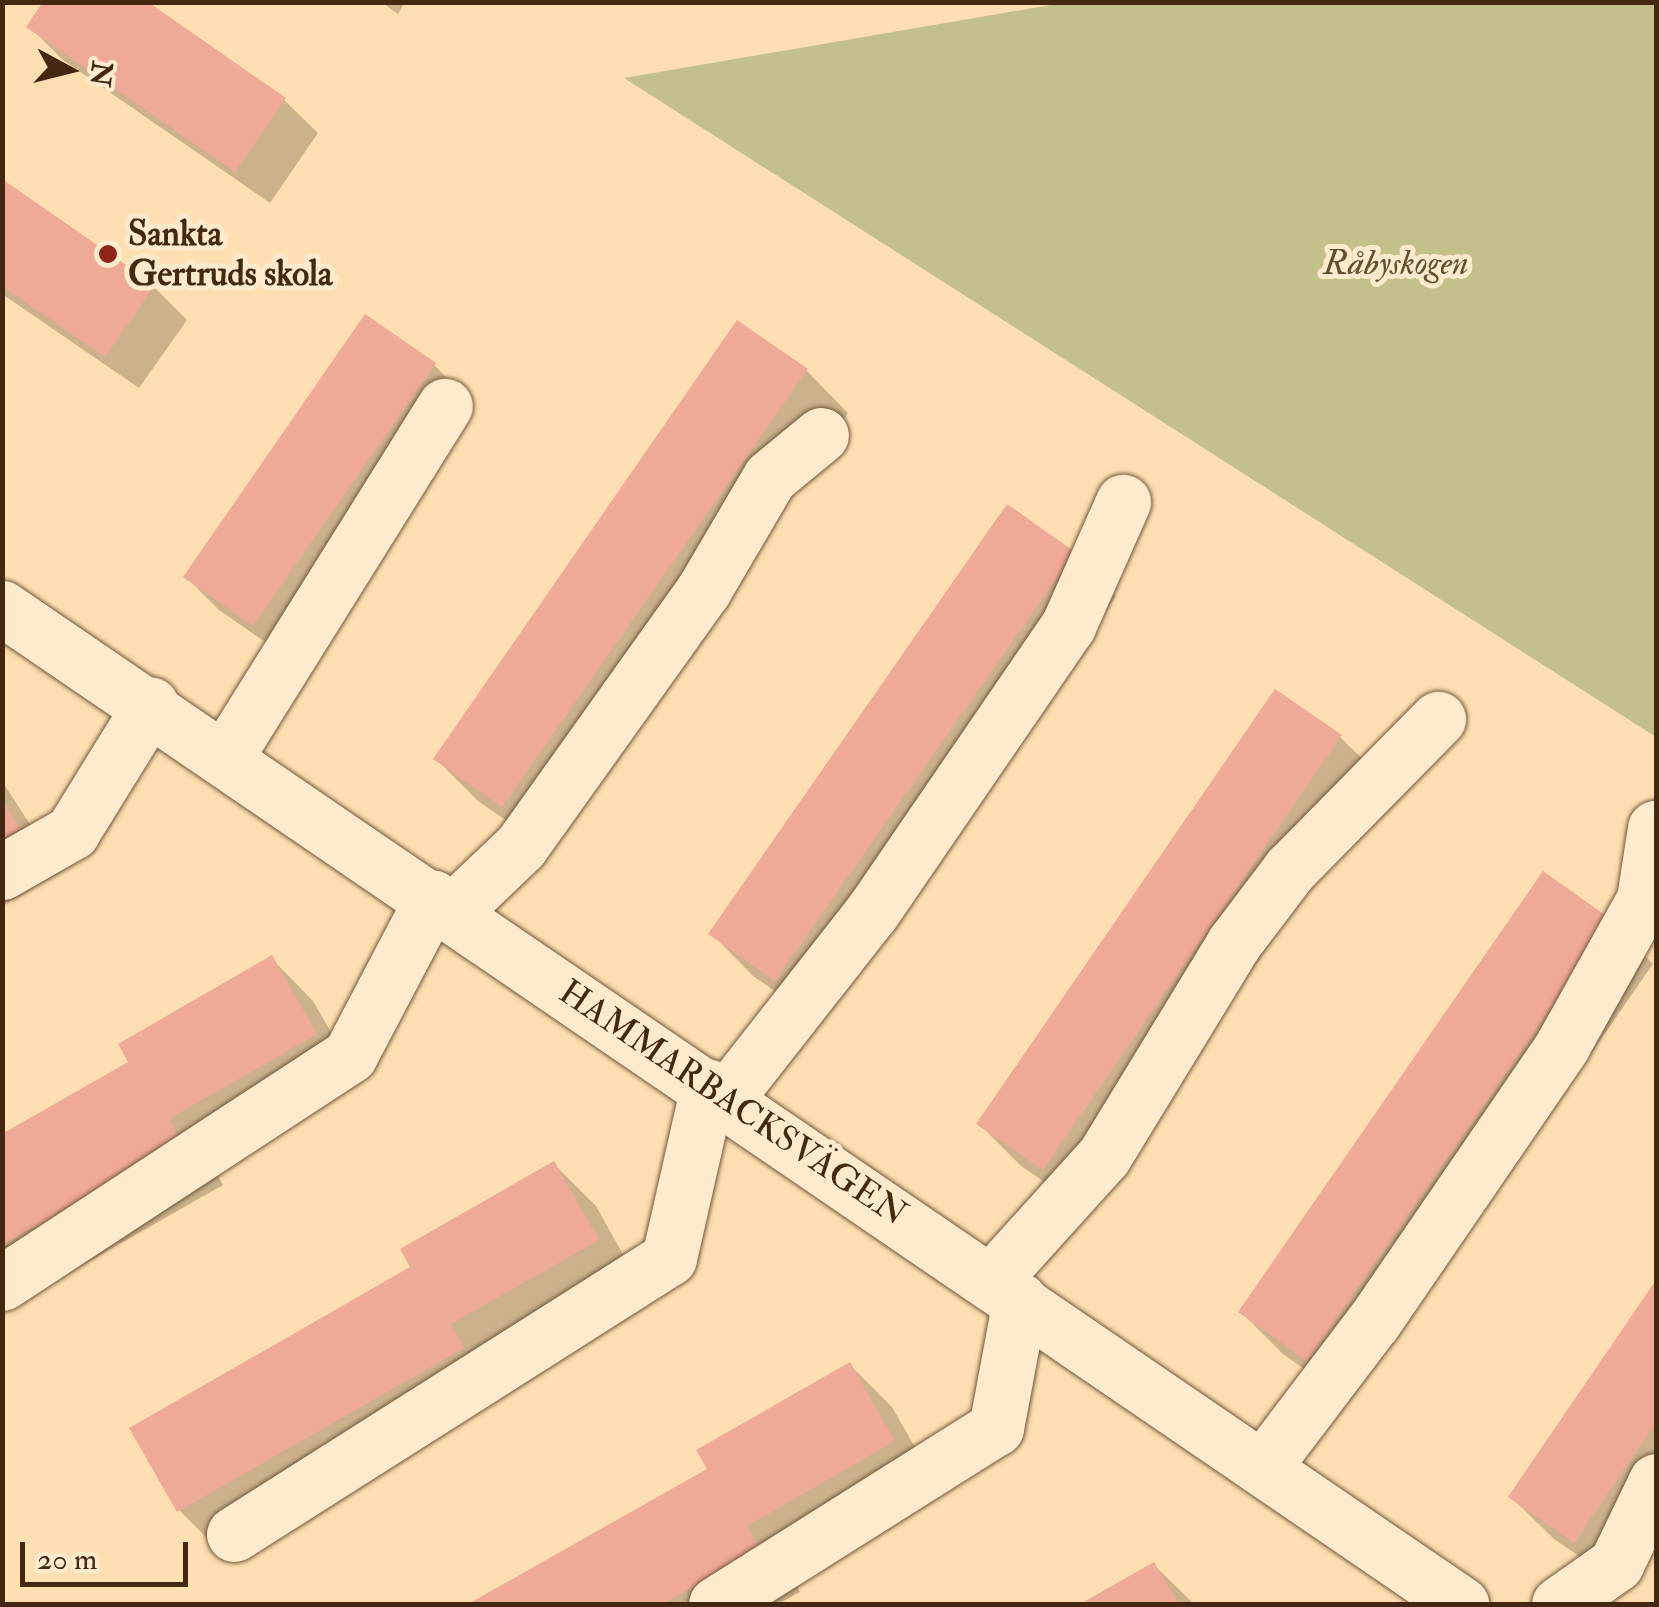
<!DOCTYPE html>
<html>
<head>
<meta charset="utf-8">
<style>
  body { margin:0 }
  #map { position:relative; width:1659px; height:1607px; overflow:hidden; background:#fedfb1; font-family:"IM FELL Double Pica",serif }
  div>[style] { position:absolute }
  .green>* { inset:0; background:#c3c189 }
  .shadow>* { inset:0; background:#0003 }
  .building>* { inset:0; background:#efa997 }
  .roads { filter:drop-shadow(0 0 2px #725639) drop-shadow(0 0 2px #725639) }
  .minor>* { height:55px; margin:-27.5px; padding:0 27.5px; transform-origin:27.5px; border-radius:27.5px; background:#feeacc }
  .dots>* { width:28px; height:28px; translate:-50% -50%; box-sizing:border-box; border:5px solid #feeacc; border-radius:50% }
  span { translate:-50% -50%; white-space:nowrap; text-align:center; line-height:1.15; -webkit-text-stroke:10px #feeacc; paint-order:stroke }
  .poi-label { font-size:35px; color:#442811; font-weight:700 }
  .left { translate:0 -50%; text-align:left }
  .park-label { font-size:35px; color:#644e2f; font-style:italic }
  .street-label { font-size:35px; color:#442811 }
  .frame { position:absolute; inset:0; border:5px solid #442811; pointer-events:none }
  .north { position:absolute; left:20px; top:20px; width:100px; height:100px; -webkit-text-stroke:8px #feeacc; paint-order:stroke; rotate:97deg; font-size:28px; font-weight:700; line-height:40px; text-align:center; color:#442811 }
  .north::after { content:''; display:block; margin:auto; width:35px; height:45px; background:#442811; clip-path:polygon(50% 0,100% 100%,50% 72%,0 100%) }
  .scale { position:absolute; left:20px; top:1542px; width:168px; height:45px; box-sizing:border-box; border:5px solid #442811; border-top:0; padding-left:12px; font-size:30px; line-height:35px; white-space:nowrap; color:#442811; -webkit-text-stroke:8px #feeacc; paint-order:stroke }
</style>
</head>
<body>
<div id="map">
  <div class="green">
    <div style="clip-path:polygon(1068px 2px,1656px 3px,1656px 737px,624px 78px)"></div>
  </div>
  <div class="shadow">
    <div style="clip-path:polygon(381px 2px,405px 2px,398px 14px)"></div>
    <div style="clip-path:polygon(30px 27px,284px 100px,318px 133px,270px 203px,63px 60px)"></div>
    <div style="clip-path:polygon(2px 182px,154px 287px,187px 320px,139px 388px,2px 294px)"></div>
    <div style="clip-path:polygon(434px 365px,467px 398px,288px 658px,219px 610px,186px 577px)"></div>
    <div style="clip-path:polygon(806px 370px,848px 413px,546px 848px,478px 801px,436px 759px)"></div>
    <div style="clip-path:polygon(1074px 554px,1116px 596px,818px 1021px,753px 976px,711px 933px)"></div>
    <div style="clip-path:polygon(1340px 737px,1383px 779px,1086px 1210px,1021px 1166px,979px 1124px)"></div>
    <div style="clip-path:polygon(2px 781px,61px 872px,2px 906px)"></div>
    <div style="clip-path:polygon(1611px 921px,1653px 964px,1350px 1401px,1283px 1354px,1241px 1312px)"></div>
    <div style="clip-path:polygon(271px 958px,313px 1001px,357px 1077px,210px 1162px,223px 1185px,2px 1311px,2px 1137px,131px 1063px)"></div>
    <div style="clip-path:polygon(554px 1164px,596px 1206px,639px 1283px,221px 1552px,179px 1510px,413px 1268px)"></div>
    <div style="clip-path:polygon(1656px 1285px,1656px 1526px,1618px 1583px,1554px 1539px,1511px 1497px)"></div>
    <div style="clip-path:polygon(850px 1365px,892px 1407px,936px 1484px,787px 1569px,800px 1592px,778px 1604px,473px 1604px,710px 1470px)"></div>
    <div style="clip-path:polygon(1154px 1565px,1194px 1604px,1085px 1604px)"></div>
  </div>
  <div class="building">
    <div style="clip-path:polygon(43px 2px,148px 2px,286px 98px,235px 172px,26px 27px)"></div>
    <div style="clip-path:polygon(2px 179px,155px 285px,105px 357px,2px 286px)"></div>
    <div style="clip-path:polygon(365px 314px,436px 363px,253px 626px,183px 577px)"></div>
    <div style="clip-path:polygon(737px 320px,808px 369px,502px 807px,433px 759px)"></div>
    <div style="clip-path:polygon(1007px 504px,1075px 552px,775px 981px,708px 934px)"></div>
    <div style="clip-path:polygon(1275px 689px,1342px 735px,1043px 1170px,976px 1124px)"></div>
    <div style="clip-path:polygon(2px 798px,20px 829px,2px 840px)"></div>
    <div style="clip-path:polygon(1543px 871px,1612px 920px,1307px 1361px,1238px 1312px)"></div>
    <div style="clip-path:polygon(272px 955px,317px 1034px,169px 1119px,182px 1143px,2px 1245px,2px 1134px,128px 1062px,118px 1044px)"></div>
    <div style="clip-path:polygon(554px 1161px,599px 1240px,451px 1324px,464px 1348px,177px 1512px,129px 1428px,410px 1267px,400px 1249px)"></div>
    <div style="clip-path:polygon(1656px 1280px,1656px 1423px,1574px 1543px,1508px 1497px)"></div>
    <div style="clip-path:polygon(850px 1362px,895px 1441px,747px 1526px,760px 1549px,663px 1604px,468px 1604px,707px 1469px,696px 1450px)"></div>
    <div style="clip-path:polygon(1154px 1562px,1179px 1604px,1080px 1604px)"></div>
  </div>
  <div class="roads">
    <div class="minor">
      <div style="left:2px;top:608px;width:1767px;rotate:34.32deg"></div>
      <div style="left:226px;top:756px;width:413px;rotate:-58deg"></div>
      <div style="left:2px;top:872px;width:81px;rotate:-29.7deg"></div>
      <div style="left:72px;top:832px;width:150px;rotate:-58.3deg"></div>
      <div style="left:453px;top:911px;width:94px;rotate:-43.7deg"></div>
      <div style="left:521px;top:846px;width:313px;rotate:-54.5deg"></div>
      <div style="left:703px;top:591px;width:132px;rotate:-59.6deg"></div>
      <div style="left:770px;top:477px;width:66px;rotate:-39.5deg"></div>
      <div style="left:726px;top:1098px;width:236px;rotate:-51.9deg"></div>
      <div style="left:872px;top:912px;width:347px;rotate:-55.6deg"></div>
      <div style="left:1068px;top:626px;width:136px;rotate:-66.1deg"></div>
      <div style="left:991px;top:1281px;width:169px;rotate:-47.9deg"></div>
      <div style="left:1104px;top:1156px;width:250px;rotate:-58.6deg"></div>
      <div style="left:1234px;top:943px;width:93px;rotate:-52.9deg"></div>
      <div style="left:1290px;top:869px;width:211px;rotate:-45.4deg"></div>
      <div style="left:2px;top:1283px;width:416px;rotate:-33.2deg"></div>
      <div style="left:350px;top:1055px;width:178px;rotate:-62.3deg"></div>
      <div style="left:1263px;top:1467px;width:183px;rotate:-52.8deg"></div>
      <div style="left:1374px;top:1321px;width:333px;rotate:-55.6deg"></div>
      <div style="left:1562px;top:1046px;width:168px;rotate:-60.8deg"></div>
      <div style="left:1644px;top:899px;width:72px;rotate:-81.2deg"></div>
      <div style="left:234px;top:1534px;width:515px;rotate:-32.39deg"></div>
      <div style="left:669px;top:1258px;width:176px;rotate:-77.2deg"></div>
      <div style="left:716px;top:1604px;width:331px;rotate:-32.2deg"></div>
      <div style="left:996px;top:1428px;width:130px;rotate:-79.4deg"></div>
      <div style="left:1559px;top:1604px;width:70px;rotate:-35.1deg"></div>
      <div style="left:1616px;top:1564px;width:92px;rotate:-64.3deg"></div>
    </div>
  </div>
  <div class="dots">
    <div style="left:108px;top:254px;background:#8f2418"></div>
  </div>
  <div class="poi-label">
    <span class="left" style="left:128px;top:254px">Sankta<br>Gertruds skola</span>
  </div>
  <div class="park-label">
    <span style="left:1396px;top:263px">Råbyskogen</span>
  </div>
  <div class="street-label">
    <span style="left:733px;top:1103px;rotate:34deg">HAMMARBACKSVÄGEN</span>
  </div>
  <div class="frame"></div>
  <div class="north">N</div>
  <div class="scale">20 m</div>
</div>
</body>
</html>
